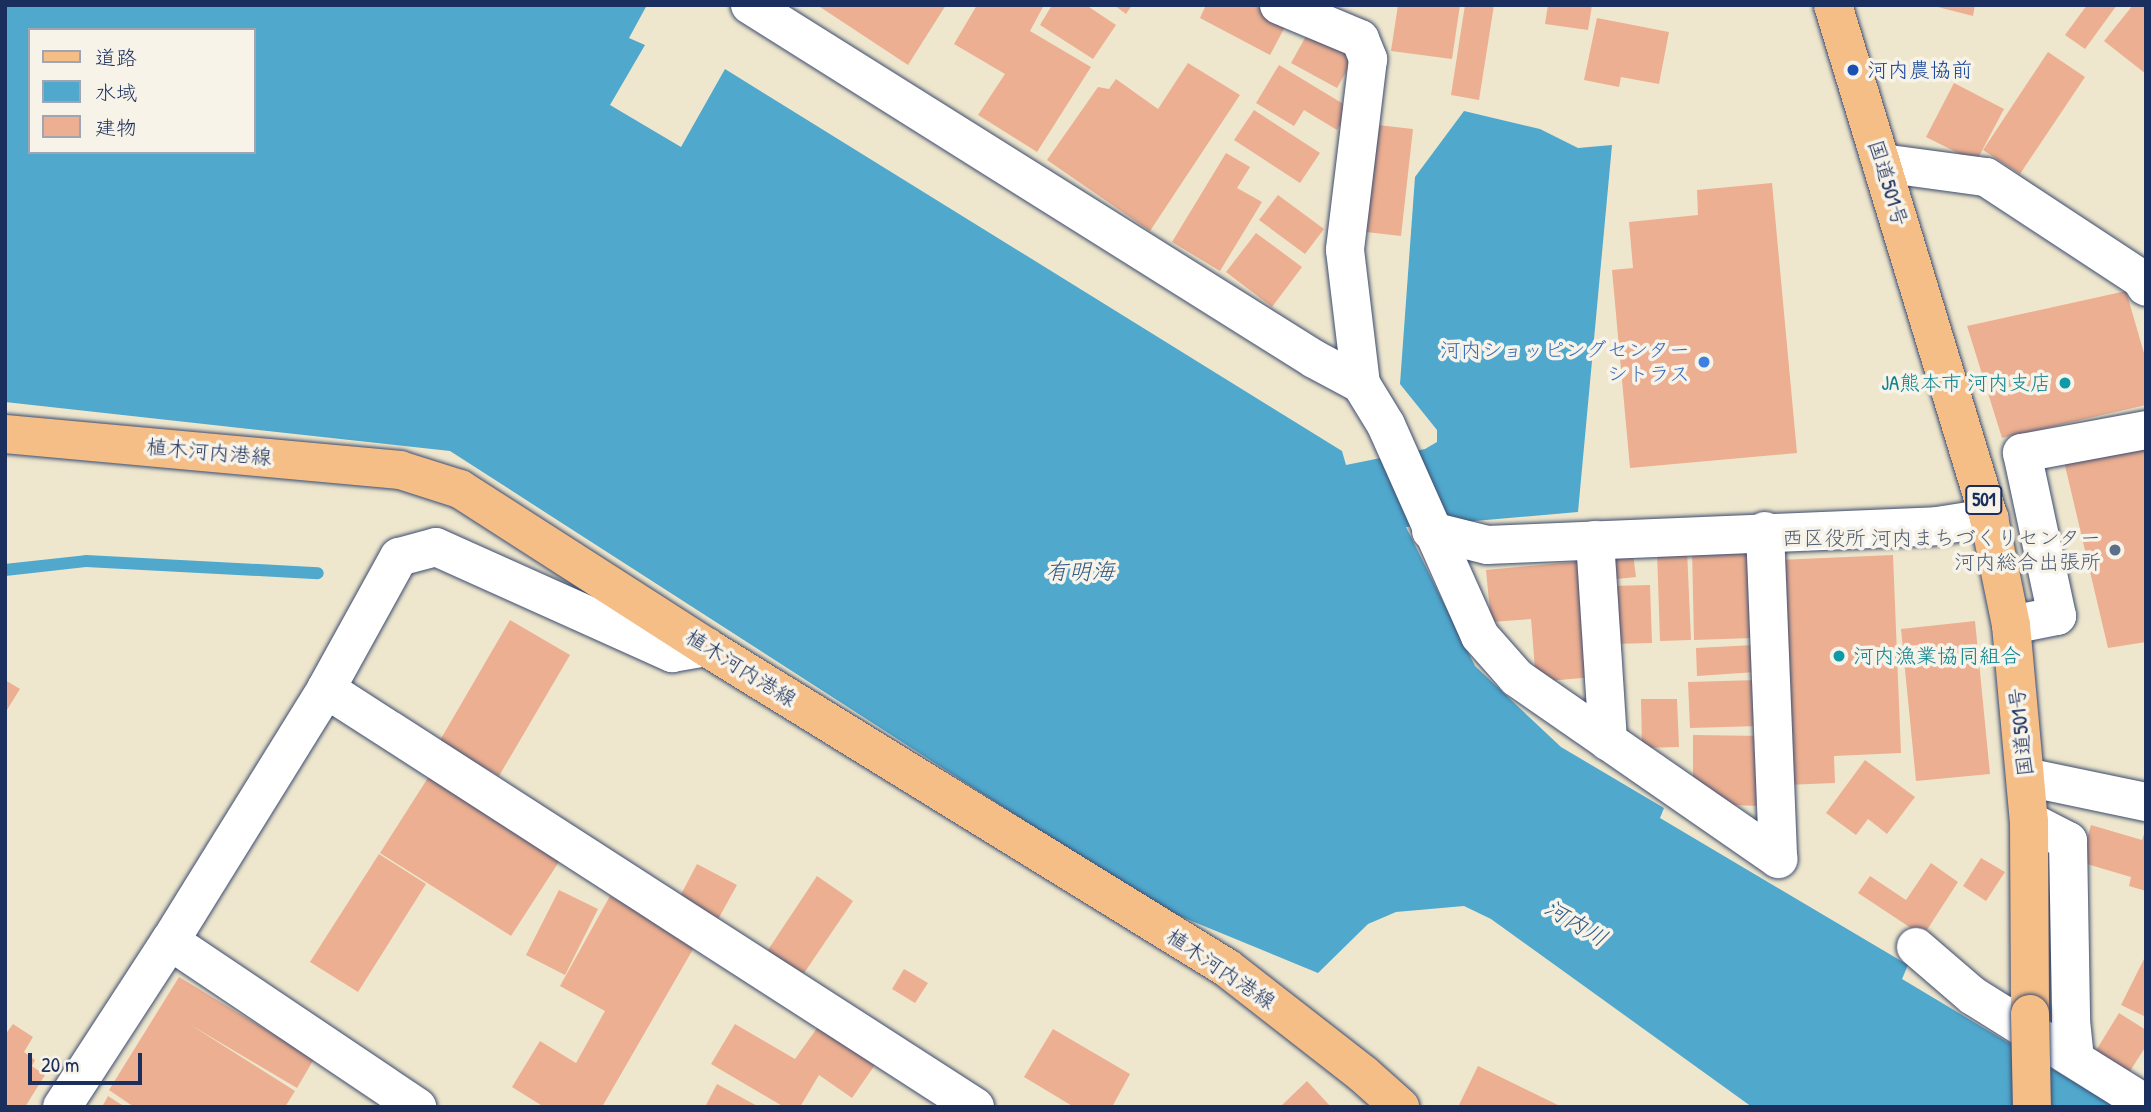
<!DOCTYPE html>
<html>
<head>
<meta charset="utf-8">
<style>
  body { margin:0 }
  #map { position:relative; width:2151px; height:1112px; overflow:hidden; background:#efe7cd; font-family:"Patrick Hand","Klee One",sans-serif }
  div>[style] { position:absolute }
  .water>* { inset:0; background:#50a8cd }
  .stream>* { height:12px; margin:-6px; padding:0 6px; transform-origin:6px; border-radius:6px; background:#50a8cd }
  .building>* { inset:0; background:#ecaf91 }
  .roads { filter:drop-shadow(0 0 2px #3b4b6f) drop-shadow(0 0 2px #3b4b6f) }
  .minor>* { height:38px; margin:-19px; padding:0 19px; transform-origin:19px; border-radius:19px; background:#fff }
  .major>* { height:38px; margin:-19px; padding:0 19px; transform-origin:19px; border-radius:19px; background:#f6be87 }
  .highway>* { height:38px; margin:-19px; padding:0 19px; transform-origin:19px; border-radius:19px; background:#f6be87 }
  .bridges { filter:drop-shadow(0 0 2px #3b4b6f) drop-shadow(0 0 2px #3b4b6f) }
  .highway-bridge>* { height:38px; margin:-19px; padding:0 19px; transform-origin:19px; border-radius:19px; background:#f6be87 }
  .dots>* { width:19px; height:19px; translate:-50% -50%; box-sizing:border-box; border:4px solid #f7f3e8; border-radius:50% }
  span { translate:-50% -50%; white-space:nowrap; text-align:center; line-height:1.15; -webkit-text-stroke:7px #f7f3e8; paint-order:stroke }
  .shield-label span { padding:2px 5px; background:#f7f3e8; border:2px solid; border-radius:5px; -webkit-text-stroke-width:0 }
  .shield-label { font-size:19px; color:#1b2f5e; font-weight:700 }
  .transit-label { font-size:21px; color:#164399 }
  .left { translate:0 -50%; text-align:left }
  .street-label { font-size:21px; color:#1b2f5e }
  .shop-label { font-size:21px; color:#366cbe }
  .right { translate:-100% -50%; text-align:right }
  .culture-label { font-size:21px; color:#0d838f }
  .service-label { font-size:21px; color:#4e5e75 }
  .water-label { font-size:23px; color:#2e5985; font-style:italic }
  .frame { position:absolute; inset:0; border:7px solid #1b2f5e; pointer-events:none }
  .legend { position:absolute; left:28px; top:28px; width:228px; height:126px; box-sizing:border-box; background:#f7f3e8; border:2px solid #9fa5b1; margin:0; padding:9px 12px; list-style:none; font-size:21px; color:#1b2f5e }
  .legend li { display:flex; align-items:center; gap:14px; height:35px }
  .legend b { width:35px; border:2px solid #9fa5b1 }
  .scale { position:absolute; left:28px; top:1053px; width:114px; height:32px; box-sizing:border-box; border:4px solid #1b2f5e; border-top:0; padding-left:9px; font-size:21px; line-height:24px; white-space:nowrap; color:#1b2f5e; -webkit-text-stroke:5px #f7f3e8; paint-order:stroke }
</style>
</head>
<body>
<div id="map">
  <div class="water">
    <div style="clip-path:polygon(evenodd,5px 5px,647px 5px,629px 38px,645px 45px,610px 105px,681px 147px,725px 69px,1342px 451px,1346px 465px,1425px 449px,1437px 442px,1437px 430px,1400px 384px,1415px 177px,1464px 111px,1540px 129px,1578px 148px,1612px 145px,1578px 512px,1406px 527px,1475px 666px,1561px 747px,1664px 808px,1660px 818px,1908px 965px,1902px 979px,2116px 1107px,1752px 1107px,1491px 919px,1464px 906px,1396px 912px,1368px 924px,1318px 973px,1160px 908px,450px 451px,5px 402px,5px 5px,30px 30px,254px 30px,254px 152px,30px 152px,30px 30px)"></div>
  </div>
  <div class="stream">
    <div style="left:5px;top:570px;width:81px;rotate:-6.3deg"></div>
    <div style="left:86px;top:561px;width:232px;rotate:3deg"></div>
  </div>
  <div class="building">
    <div style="clip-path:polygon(817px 5px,946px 5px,908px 65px)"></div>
    <div style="clip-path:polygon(977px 5px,1044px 5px,1030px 31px,1091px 67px,1037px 152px,978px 115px,1005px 74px,954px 44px)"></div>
    <div style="clip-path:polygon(1052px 5px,1086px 5px,1116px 25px,1093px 59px,1040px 25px)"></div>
    <div style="clip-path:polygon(1114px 5px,1132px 5px,1126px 14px)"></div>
    <div style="clip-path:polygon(1206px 5px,1254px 5px,1287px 23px,1270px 55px,1200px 18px)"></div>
    <div style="clip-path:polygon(1398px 5px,1460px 5px,1452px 59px,1391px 51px)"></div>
    <div style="clip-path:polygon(1465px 5px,1494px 5px,1479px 100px,1451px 95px)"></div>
    <div style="clip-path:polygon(1548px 5px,1592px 5px,1588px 30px,1545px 24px)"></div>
    <div style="clip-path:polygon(1930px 5px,1975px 5px,1973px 16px)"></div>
    <div style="clip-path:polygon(2087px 5px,2117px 5px,2085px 49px,2065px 35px)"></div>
    <div style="clip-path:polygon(2133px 5px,2146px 5px,2146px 74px,2104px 41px)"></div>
    <div style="clip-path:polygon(1597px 18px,1669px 32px,1659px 84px,1621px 77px,1619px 87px,1584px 80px)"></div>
    <div style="clip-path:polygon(1310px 29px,1356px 54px,1337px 88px,1291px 63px)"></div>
    <div style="clip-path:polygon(2048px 52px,2085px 77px,2020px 174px,1983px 150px)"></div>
    <div style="clip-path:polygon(1188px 63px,1240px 95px,1150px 231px,1047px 160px,1098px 87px,1109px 89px,1116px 79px,1158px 109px)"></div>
    <div style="clip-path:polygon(1279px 65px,1350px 108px,1337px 130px,1304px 110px,1294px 126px,1256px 103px)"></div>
    <div style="clip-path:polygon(1954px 83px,2004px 109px,1976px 162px,1926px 137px)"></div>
    <div style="clip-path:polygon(1254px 110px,1320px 153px,1300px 183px,1234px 140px)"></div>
    <div style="clip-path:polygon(1378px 125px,1413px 129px,1401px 236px,1366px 232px)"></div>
    <div style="clip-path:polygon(1226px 153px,1250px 167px,1237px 188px,1262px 202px,1220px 271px,1172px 242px)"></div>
    <div style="clip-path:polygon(1772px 183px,1797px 453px,1630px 468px,1612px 270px,1633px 268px,1629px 222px,1698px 215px,1697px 190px)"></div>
    <div style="clip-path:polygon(1278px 195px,1324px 229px,1305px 254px,1259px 220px)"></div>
    <div style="clip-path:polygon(1256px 233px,1302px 267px,1272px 307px,1226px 272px)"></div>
    <div style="clip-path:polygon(2126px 291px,2146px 360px,2146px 405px,2002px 438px,1967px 326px)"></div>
    <div style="clip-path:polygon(2146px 438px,2146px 642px,2108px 648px,2063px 457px)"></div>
    <div style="clip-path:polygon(1750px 547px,1752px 638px,1694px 640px,1692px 549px)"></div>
    <div style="clip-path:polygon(1687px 550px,1691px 640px,1660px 641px,1657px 551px)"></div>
    <div style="clip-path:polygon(1633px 554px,1636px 577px,1607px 580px,1604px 557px)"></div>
    <div style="clip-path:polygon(1893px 555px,1901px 753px,1834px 756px,1835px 783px,1785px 785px,1777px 560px)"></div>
    <div style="clip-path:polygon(1584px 561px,1594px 677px,1536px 682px,1531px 619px,1491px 622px,1486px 570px)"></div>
    <div style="clip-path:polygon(1650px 585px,1652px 643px,1611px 644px,1609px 586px)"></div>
    <div style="clip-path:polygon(510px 620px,570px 655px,499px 776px,439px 742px)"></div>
    <div style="clip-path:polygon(1975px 621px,1990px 774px,1916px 781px,1901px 629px)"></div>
    <div style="clip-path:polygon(1754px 645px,1756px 672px,1697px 676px,1696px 648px)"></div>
    <div style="clip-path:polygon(5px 680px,20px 689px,5px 713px)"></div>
    <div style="clip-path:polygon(1757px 680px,1759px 726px,1690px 728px,1688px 682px)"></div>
    <div style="clip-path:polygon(1641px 699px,1677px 699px,1679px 747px,1642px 748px)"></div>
    <div style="clip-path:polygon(1693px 735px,1765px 736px,1763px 806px,1728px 805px,1693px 779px)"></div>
    <div style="clip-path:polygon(1865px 760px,1915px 797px,1887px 834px,1868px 819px,1856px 835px,1826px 813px)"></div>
    <div style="clip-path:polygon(431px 773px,562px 857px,511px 936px,380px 853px)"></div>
    <div style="clip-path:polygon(2091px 825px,2142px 840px,2146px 828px,2146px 891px,2129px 886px,2131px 877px,2080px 862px)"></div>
    <div style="clip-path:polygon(379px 854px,426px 884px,358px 992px,310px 962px)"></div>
    <div style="clip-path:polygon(1981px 858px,2005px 872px,1986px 901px,1963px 886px)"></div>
    <div style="clip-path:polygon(1931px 863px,1958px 882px,1923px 936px,1858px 893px,1870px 876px,1906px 900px)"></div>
    <div style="clip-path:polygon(697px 864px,737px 885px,716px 923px,677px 902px)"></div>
    <div style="clip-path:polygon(817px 876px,853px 901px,800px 979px,764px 956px)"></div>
    <div style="clip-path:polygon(559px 890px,598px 909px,565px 975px,526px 955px)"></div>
    <div style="clip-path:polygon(610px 896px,696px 944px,602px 1107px,544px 1107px,512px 1087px,540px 1041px,576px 1063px,605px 1011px,560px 986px)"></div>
    <div style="clip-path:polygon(2146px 955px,2146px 1017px,2121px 1005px)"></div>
    <div style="clip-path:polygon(904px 969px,928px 983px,915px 1003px,892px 989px)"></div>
    <div style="clip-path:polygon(179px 977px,314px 1059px,297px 1088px,189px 1024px,295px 1091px,285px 1107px,134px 1107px,109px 1090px)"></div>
    <div style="clip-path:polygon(2119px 1013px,2146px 1030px,2146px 1046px,2125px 1079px,2092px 1057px)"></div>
    <div style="clip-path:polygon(13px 1024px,33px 1037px,24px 1052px,35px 1060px,32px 1066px,45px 1075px,25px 1107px,5px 1107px,5px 1035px)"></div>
    <div style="clip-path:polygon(735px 1024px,795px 1059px,820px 1024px,877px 1062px,852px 1098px,819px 1075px,800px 1107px,784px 1107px,711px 1064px)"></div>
    <div style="clip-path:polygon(1053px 1029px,1130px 1074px,1112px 1107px,1074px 1107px,1024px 1077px)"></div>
    <div style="clip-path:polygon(1478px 1066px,1562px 1107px,1458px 1107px)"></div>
    <div style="clip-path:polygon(1307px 1081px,1331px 1107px,1280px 1107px)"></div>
    <div style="clip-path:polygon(717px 1084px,759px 1107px,705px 1107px)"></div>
    <div style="clip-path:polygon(108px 1096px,125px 1107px,102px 1107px)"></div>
  </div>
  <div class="roads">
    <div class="minor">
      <div style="left:750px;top:5px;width:666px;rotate:32.11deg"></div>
      <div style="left:1314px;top:359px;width:53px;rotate:28deg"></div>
      <div style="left:1279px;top:5px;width:88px;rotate:22.8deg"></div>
      <div style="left:1360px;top:39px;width:22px;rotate:68deg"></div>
      <div style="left:1368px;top:59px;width:192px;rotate:96.9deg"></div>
      <div style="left:1345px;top:250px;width:135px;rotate:83.2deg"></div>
      <div style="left:1361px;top:384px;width:48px;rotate:58.6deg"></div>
      <div style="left:1386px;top:425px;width:231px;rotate:66deg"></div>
      <div style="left:1480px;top:636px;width:56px;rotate:48.6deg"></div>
      <div style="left:1517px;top:678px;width:318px;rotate:34.7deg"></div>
      <div style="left:1882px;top:163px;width:105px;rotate:7.7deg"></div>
      <div style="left:1986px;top:177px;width:186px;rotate:33.3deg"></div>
      <div style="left:2141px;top:279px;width:9px;rotate:58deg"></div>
      <div style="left:1431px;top:531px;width:58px;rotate:14deg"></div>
      <div style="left:1487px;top:545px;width:450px;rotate:-2.4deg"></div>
      <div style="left:1937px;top:526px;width:53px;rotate:-8.7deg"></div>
      <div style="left:1765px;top:531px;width:328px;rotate:87.7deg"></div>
      <div style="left:1595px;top:540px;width:202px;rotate:86.3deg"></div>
      <div style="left:2011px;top:625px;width:47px;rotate:-11.1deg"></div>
      <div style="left:2057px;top:616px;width:167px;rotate:-102.1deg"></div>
      <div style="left:2022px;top:453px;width:126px;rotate:-10.5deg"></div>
      <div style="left:326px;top:689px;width:772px;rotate:32.78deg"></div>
      <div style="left:2026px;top:777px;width:123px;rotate:11.8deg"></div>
      <div style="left:2029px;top:821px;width:44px;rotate:27.1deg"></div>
      <div style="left:2068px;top:841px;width:180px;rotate:89deg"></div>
      <div style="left:2071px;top:1021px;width:38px;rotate:84deg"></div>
      <div style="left:170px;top:941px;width:298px;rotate:33.9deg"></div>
      <div style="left:1916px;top:947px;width:75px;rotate:40.7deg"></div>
      <div style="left:1973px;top:996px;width:204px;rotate:32deg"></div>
      <div style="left:62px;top:1107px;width:198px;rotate:-57deg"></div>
      <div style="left:170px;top:941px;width:296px;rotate:-58.2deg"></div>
      <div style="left:326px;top:689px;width:151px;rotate:-61.1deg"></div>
      <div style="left:399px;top:557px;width:38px;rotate:-15deg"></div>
      <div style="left:436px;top:547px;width:259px;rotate:24.2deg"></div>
      <div style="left:672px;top:653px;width:35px;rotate:-10deg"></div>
    </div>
    <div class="major">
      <div style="left:5px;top:434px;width:397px;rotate:5.2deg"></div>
      <div style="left:400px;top:470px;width:63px;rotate:17.6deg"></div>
      <div style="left:460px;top:489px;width:292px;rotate:32.7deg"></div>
      <div style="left:706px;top:647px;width:612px;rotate:31.64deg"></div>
      <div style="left:1227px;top:968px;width:172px;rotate:37.9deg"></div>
      <div style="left:1363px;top:1074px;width:50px;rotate:41.7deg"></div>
    </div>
    <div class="highway">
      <div style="left:1833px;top:5px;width:536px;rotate:73.09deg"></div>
      <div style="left:1989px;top:518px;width:109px;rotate:78.4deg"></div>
      <div style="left:2011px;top:625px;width:197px;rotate:84.8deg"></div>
      <div style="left:2029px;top:821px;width:193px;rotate:89.7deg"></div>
    </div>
  </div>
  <div class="bridges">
    <div class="highway-bridge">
      <div style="left:2030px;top:1014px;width:93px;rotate:88.8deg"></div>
    </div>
  </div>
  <div class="dots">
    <div style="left:1853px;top:70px;background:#1a4fb4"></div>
    <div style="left:1704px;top:362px;background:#3f7fe0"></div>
    <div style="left:2065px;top:383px;background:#0f9aa8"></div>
    <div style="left:2115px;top:550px;background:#5c6f8a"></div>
    <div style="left:1839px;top:656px;background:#0f9aa8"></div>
  </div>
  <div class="shield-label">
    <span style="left:1984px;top:500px">501</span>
  </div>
  <div class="transit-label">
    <span class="left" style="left:1867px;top:70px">河内農協前</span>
  </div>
  <div class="street-label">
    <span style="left:1888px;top:183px;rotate:73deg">国道501号</span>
    <span style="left:209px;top:452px;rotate:5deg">植木河内港線</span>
    <span style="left:741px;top:668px;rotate:32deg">植木河内港線</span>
    <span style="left:2021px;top:732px;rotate:-96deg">国道501号</span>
    <span style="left:1221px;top:969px;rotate:34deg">植木河内港線</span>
  </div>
  <div class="shop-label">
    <span class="right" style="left:1690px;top:362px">河内ショッピングセンター<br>シトラス</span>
  </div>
  <div class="culture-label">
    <span class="right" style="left:2051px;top:383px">JA熊本市 河内支店</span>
    <span class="left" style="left:1853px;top:656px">河内漁業協同組合</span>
  </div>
  <div class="service-label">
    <span class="right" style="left:2101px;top:550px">西区役所 河内まちづくりセンター<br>河内総合出張所</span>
  </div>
  <div class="water-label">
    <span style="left:1080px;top:571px">有明海</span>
    <span style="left:1576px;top:923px;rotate:31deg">河内川</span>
  </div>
  <div class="frame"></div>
  <ul class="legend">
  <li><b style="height:9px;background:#f6be87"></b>道路</li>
  <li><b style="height:19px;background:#50a8cd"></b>水域</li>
  <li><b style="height:19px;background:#ecaf91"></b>建物</li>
  </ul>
  <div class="scale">20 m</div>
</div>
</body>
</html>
